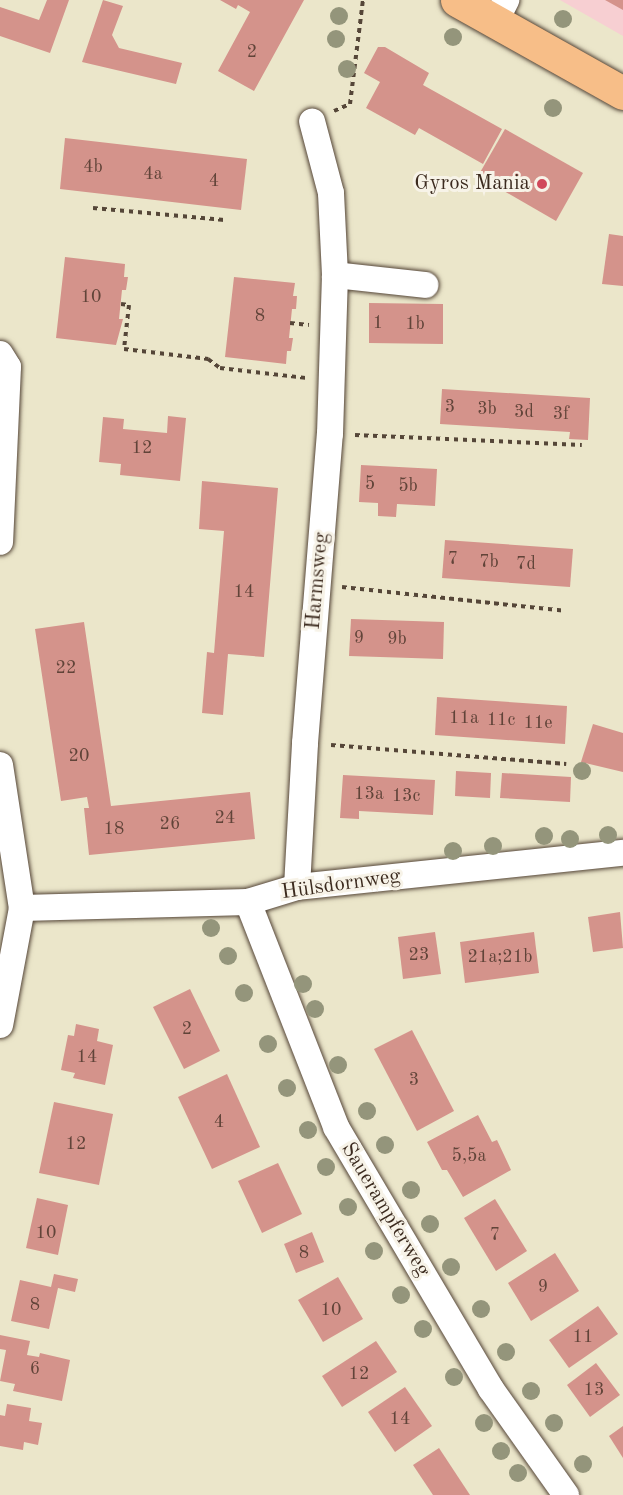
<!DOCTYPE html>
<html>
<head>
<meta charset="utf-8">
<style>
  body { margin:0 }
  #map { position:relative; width:623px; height:1495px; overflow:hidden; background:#ebe6ca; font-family:"Old Standard TT",serif }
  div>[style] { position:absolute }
  .built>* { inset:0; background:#f7cfd2 }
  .building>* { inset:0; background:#d4938b }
  .path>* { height:4px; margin-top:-2px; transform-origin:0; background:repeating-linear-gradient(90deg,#554638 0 4.5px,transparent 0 9px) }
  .roads { filter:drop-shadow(0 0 2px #554638) drop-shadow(0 0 2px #554638) }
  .street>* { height:26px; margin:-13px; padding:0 13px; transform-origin:13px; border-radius:13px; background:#fff }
  .primary>* { height:33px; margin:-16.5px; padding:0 16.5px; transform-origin:16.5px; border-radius:16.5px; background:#f7be88 }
  .trees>* { width:18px; height:18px; margin:-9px; border-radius:50%; background:#94957b }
  .dots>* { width:16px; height:16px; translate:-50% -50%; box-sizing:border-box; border:3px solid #f7f3e8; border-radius:50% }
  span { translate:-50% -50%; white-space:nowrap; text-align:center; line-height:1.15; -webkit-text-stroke:6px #f7f3e8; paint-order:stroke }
  .number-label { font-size:18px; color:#614439 }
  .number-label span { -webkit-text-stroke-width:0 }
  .poi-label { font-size:21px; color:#3b2a1e }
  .right { translate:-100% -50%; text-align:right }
  .street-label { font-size:21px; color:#3b2a1e }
</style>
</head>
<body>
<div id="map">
  <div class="built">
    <div style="clip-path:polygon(560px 0,623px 0,623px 36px)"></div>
  </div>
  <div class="building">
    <div style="clip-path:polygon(47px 0,69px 0,50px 53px,0 36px,0 7px,39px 20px)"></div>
    <div style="clip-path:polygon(103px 0,123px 6px,112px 35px,119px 48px,182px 63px,176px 84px,82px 62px)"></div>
    <div style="clip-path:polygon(220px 0,304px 0,254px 91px,218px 71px,250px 12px,238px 5px,236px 9px)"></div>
    <div style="clip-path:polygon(605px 0,623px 0,623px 10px)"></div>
    <div style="clip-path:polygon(378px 47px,385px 47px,429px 73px,423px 85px,502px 129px,483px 164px,419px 128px,415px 135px,366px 108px,380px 82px,364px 73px)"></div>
    <div style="clip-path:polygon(505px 129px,583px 173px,556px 221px,478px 176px)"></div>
    <div style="clip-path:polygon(65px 138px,247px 159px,241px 210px,60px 189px)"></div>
    <div style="clip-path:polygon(609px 234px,623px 236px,623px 286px,602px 284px)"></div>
    <div style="clip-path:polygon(65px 257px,125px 264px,124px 277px,128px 277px,126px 290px,122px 290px,119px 319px,123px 319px,116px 345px,56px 338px)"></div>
    <div style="clip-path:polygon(234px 277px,295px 283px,293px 296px,297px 296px,296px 309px,292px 309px,289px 338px,293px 338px,291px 351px,287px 351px,286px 364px,225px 357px)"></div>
    <div style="clip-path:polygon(369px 303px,443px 304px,443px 344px,369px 343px)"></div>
    <div style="clip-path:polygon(442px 389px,590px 398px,588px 440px,569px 439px,570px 432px,440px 424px)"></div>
    <div style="clip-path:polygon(168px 416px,186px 418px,180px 481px,120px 475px,121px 464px,99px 462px,103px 417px,124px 419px,123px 429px,167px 433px)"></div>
    <div style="clip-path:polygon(361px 465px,437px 469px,435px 506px,397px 504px,396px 517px,378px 516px,378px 503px,359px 502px)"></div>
    <div style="clip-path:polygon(202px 481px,278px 488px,264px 657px,228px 654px,223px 715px,202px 713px,207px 652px,214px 653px,224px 531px,199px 529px)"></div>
    <div style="clip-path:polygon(445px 540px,573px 549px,570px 587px,442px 578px)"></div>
    <div style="clip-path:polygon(351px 619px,444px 622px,443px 659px,349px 656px)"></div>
    <div style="clip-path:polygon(84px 622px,111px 806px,250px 792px,255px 839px,89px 855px,84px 808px,89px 808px,87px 797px,61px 801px,35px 629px)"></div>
    <div style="clip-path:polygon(437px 697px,567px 706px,565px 744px,435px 735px)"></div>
    <div style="clip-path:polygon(593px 724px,623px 733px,623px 772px,581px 762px)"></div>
    <div style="clip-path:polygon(456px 771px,491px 773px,490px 798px,455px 796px)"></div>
    <div style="clip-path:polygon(502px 773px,571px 777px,570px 802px,500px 798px)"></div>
    <div style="clip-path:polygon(343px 775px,435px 780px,433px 815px,359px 811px,359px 819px,340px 818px)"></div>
    <div style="clip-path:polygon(620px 912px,623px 948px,593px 952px,588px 917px)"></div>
    <div style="clip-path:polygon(435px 932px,441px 974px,403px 979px,398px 937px)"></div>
    <div style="clip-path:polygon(534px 932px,539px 973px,465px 983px,460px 942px)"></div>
    <div style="clip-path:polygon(190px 989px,220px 1051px,184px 1069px,153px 1007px)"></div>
    <div style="clip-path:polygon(76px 1024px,99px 1029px,97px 1041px,113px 1045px,105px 1085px,73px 1078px,75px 1073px,61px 1070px,68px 1035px,74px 1036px)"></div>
    <div style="clip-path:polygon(412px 1030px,454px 1111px,417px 1131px,374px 1049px)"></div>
    <div style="clip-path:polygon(227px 1074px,260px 1147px,212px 1169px,178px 1097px)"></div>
    <div style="clip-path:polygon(54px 1102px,113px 1114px,99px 1185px,39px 1173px)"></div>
    <div style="clip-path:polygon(478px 1115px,492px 1142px,497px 1140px,511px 1170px,463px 1197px,447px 1170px,442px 1170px,427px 1142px)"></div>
    <div style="clip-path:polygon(278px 1163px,302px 1214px,262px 1233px,238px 1181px)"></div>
    <div style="clip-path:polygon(37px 1198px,68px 1205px,58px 1255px,26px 1248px)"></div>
    <div style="clip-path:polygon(495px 1199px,527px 1251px,496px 1271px,464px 1218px)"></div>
    <div style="clip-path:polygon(312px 1232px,324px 1262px,296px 1273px,284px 1244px)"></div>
    <div style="clip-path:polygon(555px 1253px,579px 1291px,531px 1321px,508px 1283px)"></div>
    <div style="clip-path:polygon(54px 1274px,78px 1279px,75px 1292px,58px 1288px,49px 1329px,11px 1321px,20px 1280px,51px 1287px)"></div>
    <div style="clip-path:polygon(338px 1277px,363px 1319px,323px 1342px,298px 1300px)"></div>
    <div style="clip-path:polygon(598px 1306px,618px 1334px,569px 1368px,549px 1340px)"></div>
    <div style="clip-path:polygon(0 1335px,30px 1341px,27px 1355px,39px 1357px,40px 1353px,70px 1360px,62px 1401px,13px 1391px,15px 1384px,0 1381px,6px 1350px,0 1349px)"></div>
    <div style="clip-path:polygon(376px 1341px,397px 1372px,342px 1407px,322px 1376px)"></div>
    <div style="clip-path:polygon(596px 1363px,620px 1395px,590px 1417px,567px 1385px)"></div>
    <div style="clip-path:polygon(405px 1387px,432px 1426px,395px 1452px,368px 1412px)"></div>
    <div style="clip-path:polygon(7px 1404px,31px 1408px,29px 1421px,42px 1423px,38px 1445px,24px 1442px,23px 1450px,0 1446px,0 1415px,5px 1416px)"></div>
    <div style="clip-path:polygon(623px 1426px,623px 1458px,609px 1436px)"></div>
    <div style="clip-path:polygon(439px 1448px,470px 1495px,433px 1495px,413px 1465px)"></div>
  </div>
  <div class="path">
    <div style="left:334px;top:111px;width:17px;rotate:-24deg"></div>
    <div style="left:350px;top:104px;width:105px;rotate:-82.9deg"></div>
    <div style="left:93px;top:208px;width:132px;rotate:5.2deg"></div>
    <div style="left:121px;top:304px;width:8px;rotate:7deg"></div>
    <div style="left:129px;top:305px;width:44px;rotate:96.5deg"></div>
    <div style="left:124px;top:349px;width:85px;rotate:6.8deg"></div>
    <div style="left:208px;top:359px;width:15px;rotate:37deg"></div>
    <div style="left:220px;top:368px;width:88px;rotate:6.6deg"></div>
    <div style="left:290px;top:323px;width:19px;rotate:6deg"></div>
    <div style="left:355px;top:435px;width:227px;rotate:2.5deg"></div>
    <div style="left:342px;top:587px;width:224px;rotate:6.1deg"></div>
    <div style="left:331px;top:745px;width:236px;rotate:4.6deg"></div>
  </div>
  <div class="roads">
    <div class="street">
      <div style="left:495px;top:22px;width:25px;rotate:-63deg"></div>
      <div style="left:335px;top:275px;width:91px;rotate:6.3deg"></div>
      <div style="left:0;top:354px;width:15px;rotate:58deg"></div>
      <div style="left:8px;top:367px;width:175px;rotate:92.6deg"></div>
      <div style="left:0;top:765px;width:145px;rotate:81.3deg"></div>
      <div style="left:22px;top:908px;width:119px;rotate:100.6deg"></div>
      <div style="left:297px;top:887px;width:144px;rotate:-86.8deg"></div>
      <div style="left:305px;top:743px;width:310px;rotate:-85.4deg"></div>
      <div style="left:330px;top:434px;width:159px;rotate:-88.2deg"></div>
      <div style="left:335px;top:275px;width:82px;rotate:-92.8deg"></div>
      <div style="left:331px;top:193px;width:74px;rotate:-104.8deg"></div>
      <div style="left:248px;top:902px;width:242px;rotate:68.6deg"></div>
      <div style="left:336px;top:1127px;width:304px;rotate:59.4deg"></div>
      <div style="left:491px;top:1389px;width:130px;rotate:54.7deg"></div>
      <div style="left:22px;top:908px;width:226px;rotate:-1.5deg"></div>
      <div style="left:248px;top:902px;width:51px;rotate:-17deg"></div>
      <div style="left:297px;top:887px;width:328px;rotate:-6deg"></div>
    </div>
    <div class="primary">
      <div style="left:457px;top:0;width:190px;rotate:29.3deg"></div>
    </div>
  </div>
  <div class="trees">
    <div style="left:339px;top:16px"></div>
    <div style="left:563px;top:19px"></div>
    <div style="left:453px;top:37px"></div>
    <div style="left:336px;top:39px"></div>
    <div style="left:347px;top:69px"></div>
    <div style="left:553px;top:108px"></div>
    <div style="left:582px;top:771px"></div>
    <div style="left:608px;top:835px"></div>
    <div style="left:544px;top:836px"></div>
    <div style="left:570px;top:839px"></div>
    <div style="left:493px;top:846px"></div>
    <div style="left:453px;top:851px"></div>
    <div style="left:211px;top:928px"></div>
    <div style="left:228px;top:956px"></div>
    <div style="left:303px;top:984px"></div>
    <div style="left:244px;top:993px"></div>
    <div style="left:315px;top:1009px"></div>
    <div style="left:268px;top:1044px"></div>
    <div style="left:338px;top:1065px"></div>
    <div style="left:287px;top:1088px"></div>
    <div style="left:367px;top:1111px"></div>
    <div style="left:308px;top:1130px"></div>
    <div style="left:385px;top:1145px"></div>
    <div style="left:326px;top:1167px"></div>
    <div style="left:411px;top:1190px"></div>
    <div style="left:348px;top:1207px"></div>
    <div style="left:430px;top:1224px"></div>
    <div style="left:374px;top:1251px"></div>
    <div style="left:451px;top:1267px"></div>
    <div style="left:401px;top:1295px"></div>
    <div style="left:481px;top:1309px"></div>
    <div style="left:423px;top:1329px"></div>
    <div style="left:506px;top:1352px"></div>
    <div style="left:454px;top:1377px"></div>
    <div style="left:531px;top:1391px"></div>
    <div style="left:484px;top:1423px"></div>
    <div style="left:554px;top:1423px"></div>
    <div style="left:501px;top:1451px"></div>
    <div style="left:583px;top:1464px"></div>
    <div style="left:518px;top:1473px"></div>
  </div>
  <div class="dots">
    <div style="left:542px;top:184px;background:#d1495b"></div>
  </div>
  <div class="number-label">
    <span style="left:252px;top:52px">2</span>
    <span style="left:93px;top:167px">4b</span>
    <span style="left:153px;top:174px">4a</span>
    <span style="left:214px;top:181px">4</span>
    <span style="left:91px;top:297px">10</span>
    <span style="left:260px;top:316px">8</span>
    <span style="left:378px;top:323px">1</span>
    <span style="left:415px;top:324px">1b</span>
    <span style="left:450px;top:407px">3</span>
    <span style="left:487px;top:409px">3b</span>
    <span style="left:524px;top:412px">3d</span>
    <span style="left:561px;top:414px">3f</span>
    <span style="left:142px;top:448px">12</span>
    <span style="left:370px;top:484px">5</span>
    <span style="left:408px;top:486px">5b</span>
    <span style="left:453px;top:559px">7</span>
    <span style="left:489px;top:562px">7b</span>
    <span style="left:526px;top:564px">7d</span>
    <span style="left:244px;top:592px">14</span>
    <span style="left:359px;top:638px">9</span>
    <span style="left:397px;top:639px">9b</span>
    <span style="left:66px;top:668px">22</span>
    <span style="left:464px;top:718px">11a</span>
    <span style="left:501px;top:720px">11c</span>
    <span style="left:538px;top:723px">11e</span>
    <span style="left:79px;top:756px">20</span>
    <span style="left:369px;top:794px">13a</span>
    <span style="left:406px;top:796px">13c</span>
    <span style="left:225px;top:818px">24</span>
    <span style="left:170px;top:824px">26</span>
    <span style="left:114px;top:829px">18</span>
    <span style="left:419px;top:955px">23</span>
    <span style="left:500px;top:957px">21a;21b</span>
    <span style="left:187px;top:1029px">2</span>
    <span style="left:87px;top:1057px">14</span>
    <span style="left:414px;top:1080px">3</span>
    <span style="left:219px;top:1122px">4</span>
    <span style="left:76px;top:1144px">12</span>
    <span style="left:469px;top:1156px">5,5a</span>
    <span style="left:46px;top:1233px">10</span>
    <span style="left:495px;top:1235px">7</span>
    <span style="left:304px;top:1253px">8</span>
    <span style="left:543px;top:1287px">9</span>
    <span style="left:35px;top:1305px">8</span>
    <span style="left:331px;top:1310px">10</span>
    <span style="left:583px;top:1337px">11</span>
    <span style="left:35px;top:1369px">6</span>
    <span style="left:359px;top:1374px">12</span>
    <span style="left:594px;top:1390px">13</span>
    <span style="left:400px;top:1419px">14</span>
  </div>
  <div class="poi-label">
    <span class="right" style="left:530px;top:184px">Gyros Mania</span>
  </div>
  <div class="street-label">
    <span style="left:318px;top:581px;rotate:-85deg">Harmsweg</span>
    <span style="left:341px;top:885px;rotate:-8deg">Hülsdornweg</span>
    <span style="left:385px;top:1210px;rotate:59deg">Sauerampferweg</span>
  </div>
</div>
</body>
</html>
